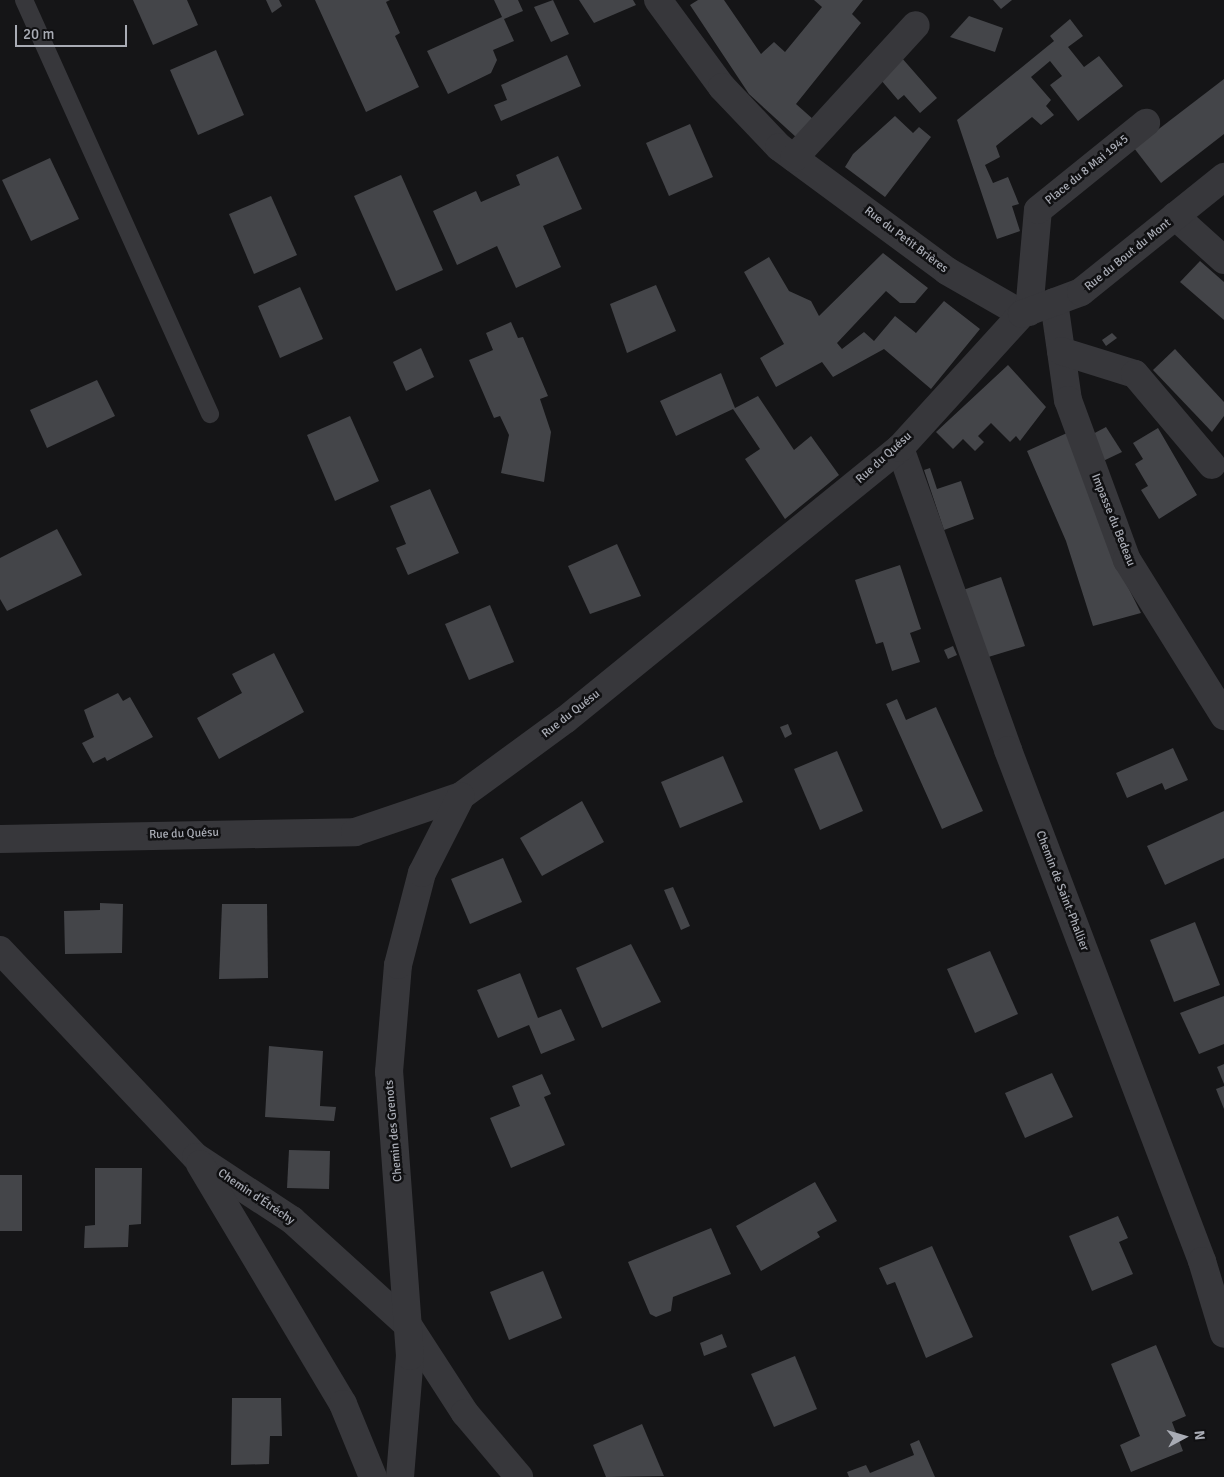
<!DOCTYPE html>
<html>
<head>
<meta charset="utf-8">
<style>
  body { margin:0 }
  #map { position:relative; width:1224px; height:1477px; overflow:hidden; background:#151517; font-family:Signika,sans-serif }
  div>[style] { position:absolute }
  .building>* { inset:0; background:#444549 }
  .lane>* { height:18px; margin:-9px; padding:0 9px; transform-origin:9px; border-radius:9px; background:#37373b }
  .street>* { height:28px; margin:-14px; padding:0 14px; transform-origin:14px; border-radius:14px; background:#37373b }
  span { translate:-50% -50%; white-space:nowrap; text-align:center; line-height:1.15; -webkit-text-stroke:5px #101012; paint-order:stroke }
  .street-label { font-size:12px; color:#a9acb5 }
  .north { position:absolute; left:1159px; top:1412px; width:50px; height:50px; -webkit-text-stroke:4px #101012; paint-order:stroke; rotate:84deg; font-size:14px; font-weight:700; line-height:20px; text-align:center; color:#a9acb5 }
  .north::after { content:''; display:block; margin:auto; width:18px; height:22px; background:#a9acb5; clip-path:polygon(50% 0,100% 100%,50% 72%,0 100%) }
  .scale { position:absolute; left:15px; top:25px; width:112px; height:22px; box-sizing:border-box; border:2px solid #a9acb5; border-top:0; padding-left:6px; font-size:15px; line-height:18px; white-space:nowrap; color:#a9acb5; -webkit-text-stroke:4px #101012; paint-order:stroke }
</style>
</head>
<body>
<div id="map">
  <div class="building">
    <div style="clip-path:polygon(133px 0,187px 0,198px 25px,153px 45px)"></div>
    <div style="clip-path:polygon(266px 0,279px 0,282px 6px,272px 13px)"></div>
    <div style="clip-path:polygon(315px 0,390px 0,386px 2px,400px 33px,395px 36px,419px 87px,366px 112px)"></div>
    <div style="clip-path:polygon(494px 0,518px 0,523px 11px,504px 19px,514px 41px,493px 50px,497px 60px,491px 73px,448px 94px,427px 51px,502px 17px)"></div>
    <div style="clip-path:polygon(553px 0,569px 34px,551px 42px,534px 7px)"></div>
    <div style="clip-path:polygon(579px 0,633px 0,636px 5px,594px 23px)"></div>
    <div style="clip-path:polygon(698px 0,724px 0,761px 54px,774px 42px,785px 52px,822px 7px,814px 0,863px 0,852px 14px,861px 23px,796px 104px,814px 120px,797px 138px,749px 94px,690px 5px)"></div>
    <div style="clip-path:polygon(993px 0,1012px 0,1001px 9px)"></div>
    <div style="clip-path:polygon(969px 16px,1003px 28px,995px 52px,950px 37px)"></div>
    <div style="clip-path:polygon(1070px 19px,1083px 36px,1068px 47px,1084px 67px,1099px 56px,1123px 86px,1078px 121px,1050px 85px,1062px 76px,1050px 61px,1031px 77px,1051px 100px,1046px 106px,1054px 115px,1041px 125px,1032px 117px,996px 146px,1000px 157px,985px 165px,993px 183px,1008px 177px,1019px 204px,1012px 206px,1020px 231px,997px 239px,957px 120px,1054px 41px,1050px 36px)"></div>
    <div style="clip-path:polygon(216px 50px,244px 115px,198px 135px,170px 70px)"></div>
    <div style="clip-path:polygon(567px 55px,581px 86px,501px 121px,494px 105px,507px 100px,501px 85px)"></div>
    <div style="clip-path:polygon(901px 57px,937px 98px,920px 113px,904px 95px,898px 100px,881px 80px)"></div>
    <div style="clip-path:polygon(1224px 79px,1224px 134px,1161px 183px,1134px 148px)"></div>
    <div style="clip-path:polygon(895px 116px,913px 133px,919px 127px,931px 137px,885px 197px,845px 167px,853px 154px)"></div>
    <div style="clip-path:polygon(690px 124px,713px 177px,669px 196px,646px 143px)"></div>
    <div style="clip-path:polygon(558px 156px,582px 209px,543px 226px,561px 267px,516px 288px,497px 246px,457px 265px,433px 211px,476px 191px,481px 202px,520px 185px,516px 175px)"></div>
    <div style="clip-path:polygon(50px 158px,79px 219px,31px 241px,2px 180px)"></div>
    <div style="clip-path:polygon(401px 175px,443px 270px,396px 291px,354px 196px)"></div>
    <div style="clip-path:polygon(271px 196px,297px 255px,254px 274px,229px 214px)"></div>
    <div style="clip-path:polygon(883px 253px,928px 288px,915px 303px,900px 303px,886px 291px,837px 343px,842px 349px,864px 332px,874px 341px,895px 316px,916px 333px,944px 301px,980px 329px,931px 389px,884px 349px,833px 377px,822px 362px,776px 387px,760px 358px,784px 344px,744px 272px,769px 257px,789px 291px,811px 301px,819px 316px)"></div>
    <div style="clip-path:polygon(1200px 261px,1224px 282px,1224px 320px,1180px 282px)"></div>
    <div style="clip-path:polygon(656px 285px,676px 331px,627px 353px,610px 304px)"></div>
    <div style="clip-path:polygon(300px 287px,323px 339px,280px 358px,258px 306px)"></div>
    <div style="clip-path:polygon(511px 322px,518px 338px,523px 337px,548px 396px,540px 399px,551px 432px,544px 482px,501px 473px,509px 435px,500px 416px,494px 418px,469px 360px,493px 350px,486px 333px)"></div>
    <div style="clip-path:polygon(1112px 333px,1117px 338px,1106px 346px,1102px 340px)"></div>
    <div style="clip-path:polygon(421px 348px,434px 377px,406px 391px,393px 362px)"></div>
    <div style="clip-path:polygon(1175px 349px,1224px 402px,1224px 416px,1212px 432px,1153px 370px)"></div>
    <div style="clip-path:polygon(1008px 365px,1046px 407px,1020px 441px,1016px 436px,1010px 442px,991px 423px,978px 436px,984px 442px,975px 451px,963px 439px,953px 449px,936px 432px)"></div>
    <div style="clip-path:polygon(721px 373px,735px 408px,758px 396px,794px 450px,811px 436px,839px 475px,785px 519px,745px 459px,760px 449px,733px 409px,676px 436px,660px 401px)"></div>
    <div style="clip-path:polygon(97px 380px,115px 416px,47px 448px,30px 410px)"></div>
    <div style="clip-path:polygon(350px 416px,379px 481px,335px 501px,307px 435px)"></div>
    <div style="clip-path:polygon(1106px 427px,1122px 452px,1101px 462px,1089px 436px)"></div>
    <div style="clip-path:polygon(1158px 428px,1197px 495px,1159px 519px,1141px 490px,1148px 486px,1135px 464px,1143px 459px,1133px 443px)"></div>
    <div style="clip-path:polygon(1067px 433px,1112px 555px,1141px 613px,1093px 626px,1066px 541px,1027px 451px)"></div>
    <div style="clip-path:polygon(930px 468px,937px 489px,961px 481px,974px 519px,944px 530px,924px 470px)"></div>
    <div style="clip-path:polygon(430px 489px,459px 553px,408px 575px,396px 548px,406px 544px,390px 506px)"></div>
    <div style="clip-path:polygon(57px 529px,82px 575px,7px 611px,0 599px,0 558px)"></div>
    <div style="clip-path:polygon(617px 544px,641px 596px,590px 614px,568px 566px)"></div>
    <div style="clip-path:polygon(900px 565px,921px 629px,910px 633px,920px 662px,892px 671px,883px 642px,876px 644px,855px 580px)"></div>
    <div style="clip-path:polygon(1001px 577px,1025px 646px,985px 658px,963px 590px)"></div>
    <div style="clip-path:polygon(490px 605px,514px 662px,469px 680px,445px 624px)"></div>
    <div style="clip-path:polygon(953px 646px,957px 655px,948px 659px,944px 650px)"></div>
    <div style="clip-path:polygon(274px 653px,304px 712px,219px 759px,197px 718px,242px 693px,232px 674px)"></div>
    <div style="clip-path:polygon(118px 693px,123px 701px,130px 697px,153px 737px,107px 761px,105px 757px,93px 763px,82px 743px,94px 737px,84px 710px)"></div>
    <div style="clip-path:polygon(897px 699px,906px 720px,936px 707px,983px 811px,942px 829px,886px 704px)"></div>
    <div style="clip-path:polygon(788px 724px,792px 734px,785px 738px,780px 727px)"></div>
    <div style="clip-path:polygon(1173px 748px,1188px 780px,1165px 790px,1162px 783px,1127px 798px,1116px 773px)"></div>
    <div style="clip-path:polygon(837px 751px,863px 811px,820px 830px,794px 769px)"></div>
    <div style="clip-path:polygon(723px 756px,743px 802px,680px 828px,661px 782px)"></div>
    <div style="clip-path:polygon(582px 801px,604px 842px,542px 876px,520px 838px)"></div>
    <div style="clip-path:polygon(1224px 811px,1224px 858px,1165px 885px,1147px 846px)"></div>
    <div style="clip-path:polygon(503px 858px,522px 902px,470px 924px,451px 879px)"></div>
    <div style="clip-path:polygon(673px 887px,690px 926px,681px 930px,664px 890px)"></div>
    <div style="clip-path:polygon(100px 903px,123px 904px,122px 953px,65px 954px,64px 911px,100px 910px)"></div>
    <div style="clip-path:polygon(222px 904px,267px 904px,268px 978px,219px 979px)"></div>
    <div style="clip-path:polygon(1195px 922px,1220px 985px,1174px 1002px,1150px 940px)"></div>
    <div style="clip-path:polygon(631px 944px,661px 1002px,602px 1028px,576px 968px)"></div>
    <div style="clip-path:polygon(990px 951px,1018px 1014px,975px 1033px,947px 969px)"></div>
    <div style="clip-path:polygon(520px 973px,538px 1018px,561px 1009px,575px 1040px,541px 1054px,529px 1025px,498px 1038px,477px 990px)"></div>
    <div style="clip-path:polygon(1224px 996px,1224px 1044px,1199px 1054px,1180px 1013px)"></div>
    <div style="clip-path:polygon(269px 1046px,323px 1051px,320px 1106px,336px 1107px,334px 1121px,265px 1117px)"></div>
    <div style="clip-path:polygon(1224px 1064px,1224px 1084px,1217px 1067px)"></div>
    <div style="clip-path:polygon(1052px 1073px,1073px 1117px,1025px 1138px,1005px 1093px)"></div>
    <div style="clip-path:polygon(542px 1074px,551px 1094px,544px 1097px,565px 1145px,511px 1168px,490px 1118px,520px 1106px,512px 1086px)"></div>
    <div style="clip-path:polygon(1224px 1086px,1224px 1109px,1216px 1089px)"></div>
    <div style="clip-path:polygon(289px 1150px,330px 1151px,329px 1189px,287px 1188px)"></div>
    <div style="clip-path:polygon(95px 1168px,142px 1168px,141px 1224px,129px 1225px,128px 1247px,84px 1248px,85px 1226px,95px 1225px)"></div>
    <div style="clip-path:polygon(0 1175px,22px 1175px,22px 1231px,0 1231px)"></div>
    <div style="clip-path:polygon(815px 1182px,837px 1221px,817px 1232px,820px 1237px,761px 1271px,736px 1226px)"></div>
    <div style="clip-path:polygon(1118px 1216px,1128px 1238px,1119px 1242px,1133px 1274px,1092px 1291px,1069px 1236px)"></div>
    <div style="clip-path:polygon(711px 1228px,731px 1274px,673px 1297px,671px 1311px,656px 1317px,650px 1314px,628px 1262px)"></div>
    <div style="clip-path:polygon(932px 1246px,973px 1337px,926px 1358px,895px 1282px,887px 1285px,879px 1268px)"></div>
    <div style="clip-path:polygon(543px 1271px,562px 1318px,509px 1340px,490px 1292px)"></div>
    <div style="clip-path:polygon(722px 1334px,727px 1347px,704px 1356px,700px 1343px)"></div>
    <div style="clip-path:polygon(1156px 1345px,1186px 1416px,1172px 1422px,1183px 1451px,1131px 1472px,1120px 1445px,1140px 1436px,1111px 1364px)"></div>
    <div style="clip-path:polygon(795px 1356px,817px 1409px,774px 1427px,751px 1374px)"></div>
    <div style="clip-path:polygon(232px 1398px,281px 1398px,282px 1436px,270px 1436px,269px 1464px,231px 1465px)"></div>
    <div style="clip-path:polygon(642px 1424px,664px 1476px,606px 1477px,593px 1445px)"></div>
    <div style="clip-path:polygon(919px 1440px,935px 1477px,849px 1477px,847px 1472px,866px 1465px,870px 1473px,914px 1455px,910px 1444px)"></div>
  </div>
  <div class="lane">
    <div style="left:24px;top:0;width:454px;rotate:65.8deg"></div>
  </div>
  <div class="street">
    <div style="left:658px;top:0;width:108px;rotate:53.7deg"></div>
    <div style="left:722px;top:87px;width:83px;rotate:46.5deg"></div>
    <div style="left:779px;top:147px;width:209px;rotate:36.4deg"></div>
    <div style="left:947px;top:271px;width:86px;rotate:29.8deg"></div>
    <div style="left:794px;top:158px;width:180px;rotate:-47.5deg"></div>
    <div style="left:1175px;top:216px;width:66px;rotate:41.9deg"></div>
    <div style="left:1054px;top:302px;width:99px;rotate:81.9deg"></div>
    <div style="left:1068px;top:400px;width:171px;rotate:69.8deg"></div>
    <div style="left:1127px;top:560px;width:184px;rotate:58.1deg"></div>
    <div style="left:1029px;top:312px;width:102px;rotate:-85deg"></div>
    <div style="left:1038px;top:210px;width:139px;rotate:-38.9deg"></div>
    <div style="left:1061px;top:351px;width:77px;rotate:17.3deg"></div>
    <div style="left:1135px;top:374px;width:119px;rotate:49.8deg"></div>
    <div style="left:900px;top:448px;width:321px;rotate:70.3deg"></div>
    <div style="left:1008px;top:750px;width:547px;rotate:69.21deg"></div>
    <div style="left:1202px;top:1261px;width:76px;rotate:73.2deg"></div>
    <div style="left:0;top:839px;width:355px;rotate:-1.1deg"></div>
    <div style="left:355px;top:832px;width:112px;rotate:-18.8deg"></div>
    <div style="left:461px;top:796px;width:129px;rotate:-36.2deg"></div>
    <div style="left:565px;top:720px;width:432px;rotate:-39.1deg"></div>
    <div style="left:900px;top:448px;width:181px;rotate:-47.7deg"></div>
    <div style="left:1022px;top:314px;width:63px;rotate:-20.4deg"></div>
    <div style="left:1081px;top:292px;width:184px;rotate:-38.8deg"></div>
    <div style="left:0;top:950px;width:285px;rotate:46.6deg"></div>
    <div style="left:196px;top:1157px;width:115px;rotate:33.3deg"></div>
    <div style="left:292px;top:1220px;width:156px;rotate:42.2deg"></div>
    <div style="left:408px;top:1325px;width:105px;rotate:57.1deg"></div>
    <div style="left:465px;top:1413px;width:84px;rotate:49.8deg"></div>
    <div style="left:200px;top:1164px;width:279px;rotate:59.2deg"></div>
    <div style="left:343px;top:1404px;width:79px;rotate:67.7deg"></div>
    <div style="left:400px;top:1477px;width:121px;rotate:-85.3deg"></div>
    <div style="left:410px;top:1356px;width:285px;rotate:-94.2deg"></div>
    <div style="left:389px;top:1072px;width:107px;rotate:-85.2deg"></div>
    <div style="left:398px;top:965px;width:95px;rotate:-75.4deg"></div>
    <div style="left:422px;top:873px;width:86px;rotate:-63.1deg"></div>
  </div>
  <div class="street-label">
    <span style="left:1087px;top:170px;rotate:-39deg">Place du 8 Mai 1945</span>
    <span style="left:906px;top:240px;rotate:37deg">Rue du Petit Brières</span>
    <span style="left:1128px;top:255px;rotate:-39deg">Rue du Bout du Mont</span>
    <span style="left:884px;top:458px;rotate:-42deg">Rue du Quésu</span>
    <span style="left:1113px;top:520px;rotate:68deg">Impasse du Bedeau</span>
    <span style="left:571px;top:714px;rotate:-38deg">Rue du Quésu</span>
    <span style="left:184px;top:834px;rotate:-2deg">Rue du Quésu</span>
    <span style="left:1062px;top:891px;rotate:69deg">Chemin de Saint-Phallier</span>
    <span style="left:394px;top:1131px;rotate:-95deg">Chemin des Grenots</span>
    <span style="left:256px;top:1197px;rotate:34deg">Chemin d'Étréchy</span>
  </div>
  <div class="north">N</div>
  <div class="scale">20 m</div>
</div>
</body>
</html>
